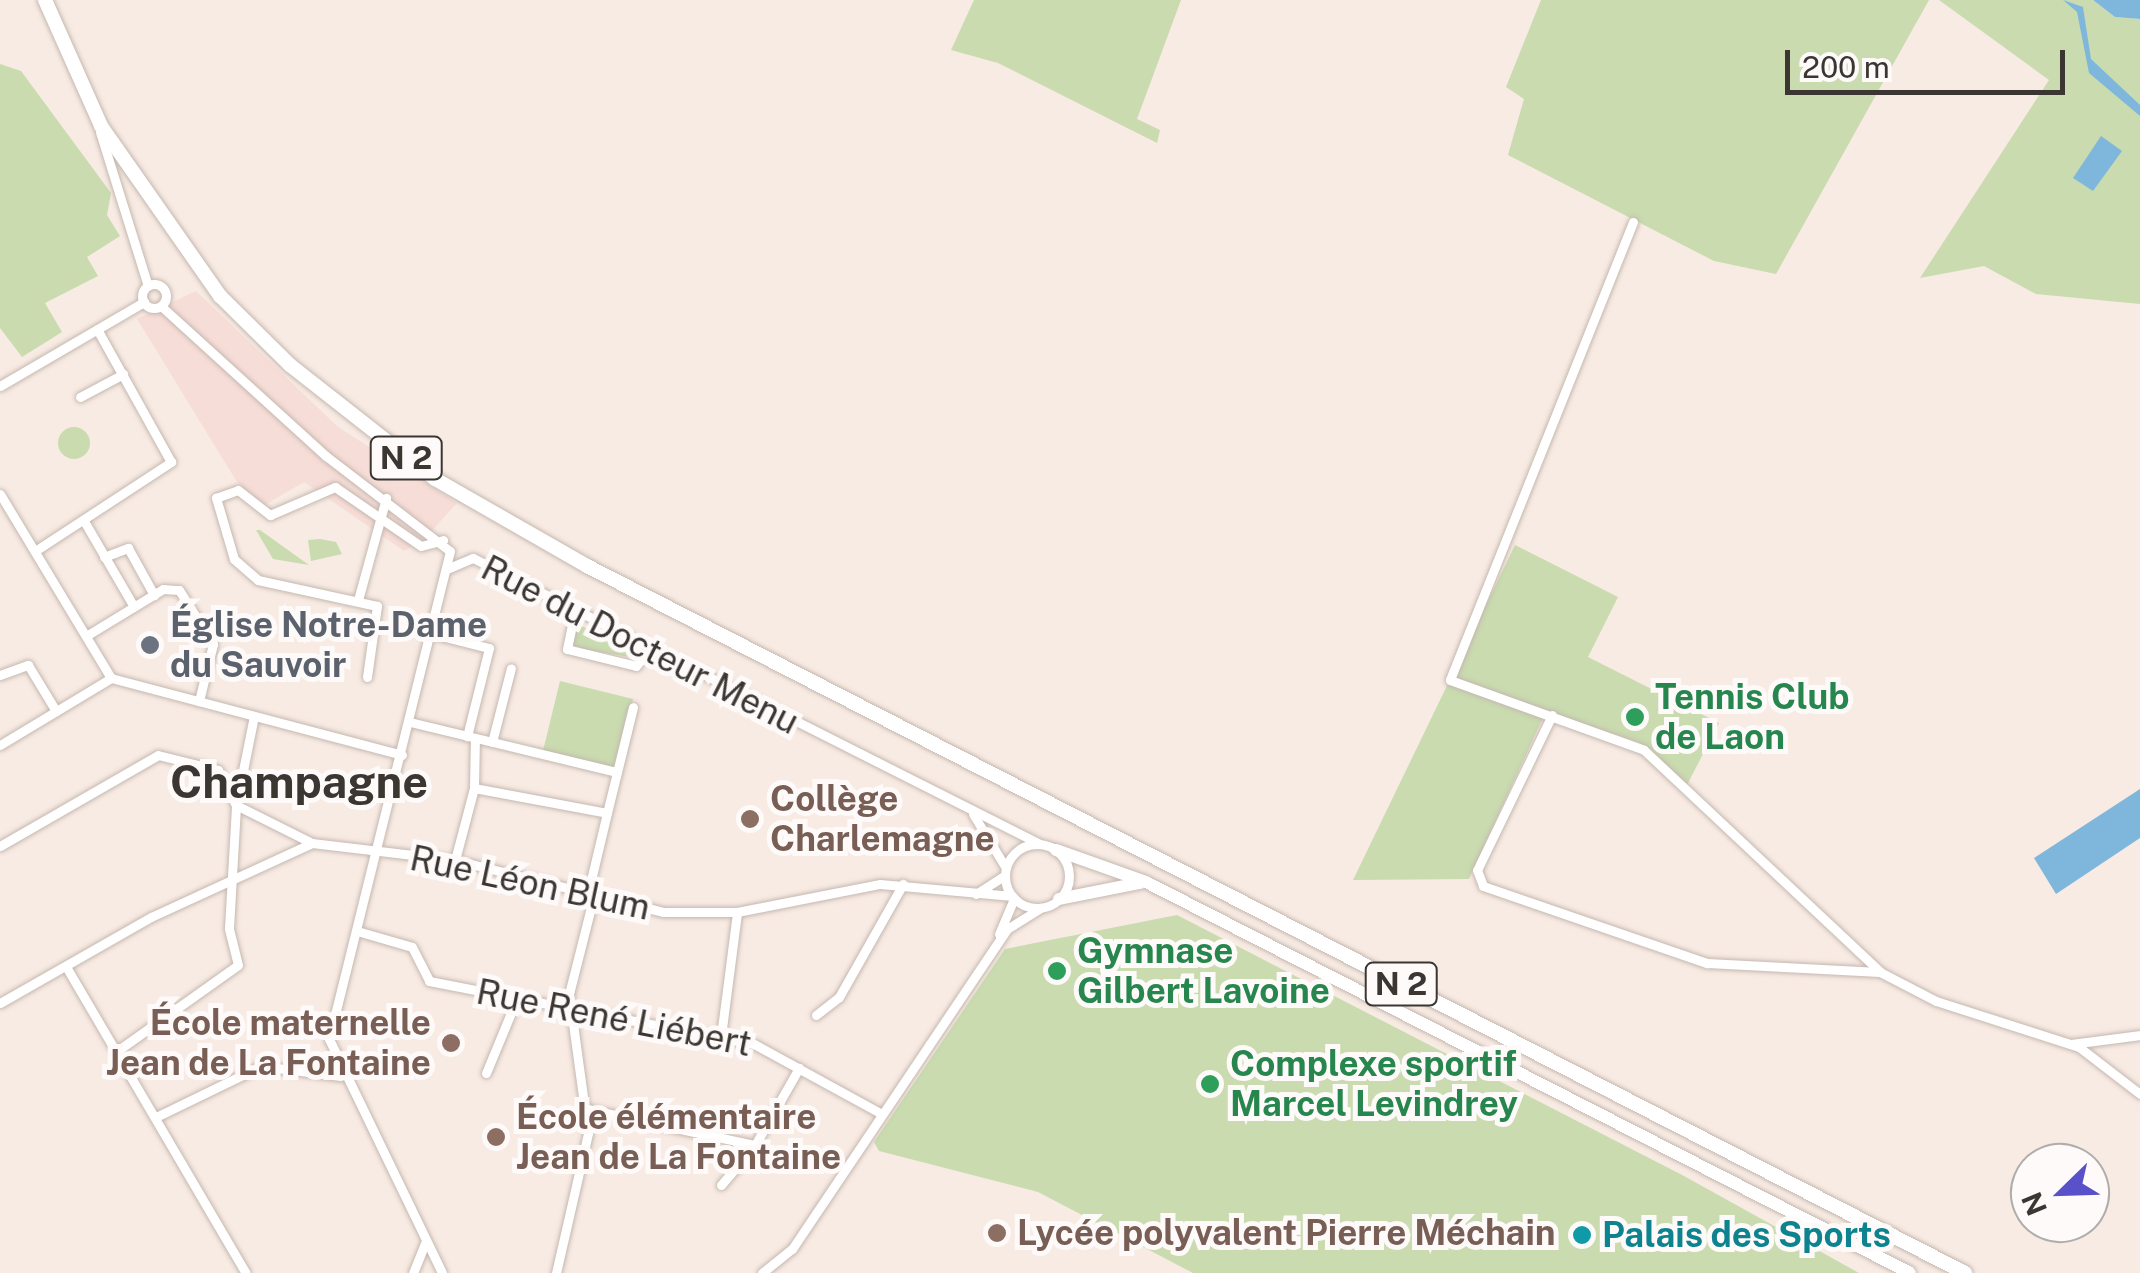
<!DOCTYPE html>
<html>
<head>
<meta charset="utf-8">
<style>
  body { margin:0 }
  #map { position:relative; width:2140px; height:1273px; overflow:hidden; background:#f8ebe3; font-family:"Public Sans",sans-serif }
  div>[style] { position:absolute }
  .commercial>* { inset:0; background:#f7ddd7 }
  .green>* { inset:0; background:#c9dbaf }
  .round { border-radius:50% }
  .water>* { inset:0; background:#7fb7dc }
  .roads { filter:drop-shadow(0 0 2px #c4b8b0) drop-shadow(0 0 2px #c4b8b0) }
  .street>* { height:9px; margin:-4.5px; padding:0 4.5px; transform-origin:4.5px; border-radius:4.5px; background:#fff }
  .street>.ring { margin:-4.5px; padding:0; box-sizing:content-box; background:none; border:9px solid #fff; border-radius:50% }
  .secondary>* { height:12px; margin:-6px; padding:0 6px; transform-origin:6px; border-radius:6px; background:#fff }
  .primary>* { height:14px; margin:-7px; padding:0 7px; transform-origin:7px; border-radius:7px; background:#fff }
  .dots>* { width:28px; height:28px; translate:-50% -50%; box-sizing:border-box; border:5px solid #fdfaf9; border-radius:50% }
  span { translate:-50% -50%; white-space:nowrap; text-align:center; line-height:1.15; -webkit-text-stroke:10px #fdfaf9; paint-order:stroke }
  .shield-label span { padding:2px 8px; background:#fdfaf9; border:2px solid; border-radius:8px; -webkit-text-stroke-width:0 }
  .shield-label { font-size:32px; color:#3b3632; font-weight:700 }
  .worship-label { font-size:35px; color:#5b616d; font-weight:700 }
  .left { translate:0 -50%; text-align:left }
  .street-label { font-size:35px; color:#3b3632 }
  .leisure-label { font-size:35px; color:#27864d; font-weight:700 }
  .education-label { font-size:35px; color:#785e54; font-weight:700 }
  .right { translate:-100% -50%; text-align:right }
  .culture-label { font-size:35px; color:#0d838f; font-weight:700 }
  .district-label { font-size:45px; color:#3b3632; font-weight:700 }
  .north { position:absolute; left:2010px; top:1143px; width:100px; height:100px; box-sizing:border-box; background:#fdfaf9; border:2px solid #afaca9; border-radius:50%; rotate:247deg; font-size:28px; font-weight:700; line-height:40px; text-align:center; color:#3b3632 }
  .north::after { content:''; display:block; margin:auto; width:35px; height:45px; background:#5851c9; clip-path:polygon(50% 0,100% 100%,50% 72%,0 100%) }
  .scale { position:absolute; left:1785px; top:50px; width:280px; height:45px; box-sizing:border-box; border:5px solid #3b3632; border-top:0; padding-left:12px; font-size:30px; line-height:35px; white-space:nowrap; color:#3b3632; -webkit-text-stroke:8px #fdfaf9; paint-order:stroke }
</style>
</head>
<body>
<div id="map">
  <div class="commercial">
    <div style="clip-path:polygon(196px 291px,338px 427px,457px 503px,427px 536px,404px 551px,304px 482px,263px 506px,237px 482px,137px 319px)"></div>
  </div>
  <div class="green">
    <div style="clip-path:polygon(974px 0,1181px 0,1137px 119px,1160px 130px,1157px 143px,998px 63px,951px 50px)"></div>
    <div style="clip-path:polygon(1541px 0,1929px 0,1776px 274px,1714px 261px,1508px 155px,1524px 99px,1506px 87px)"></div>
    <div style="clip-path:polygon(1939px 0,2093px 0,2115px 17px,2140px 19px,2140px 304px,2036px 294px,1984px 266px,1920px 278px,2049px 80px)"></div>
    <div style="clip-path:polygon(0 64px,21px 71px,111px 193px,107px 215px,120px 236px,87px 257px,98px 276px,45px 303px,62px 332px,22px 357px,0 328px)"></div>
    <div class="round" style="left:58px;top:427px;width:32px;height:32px"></div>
    <div style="clip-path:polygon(256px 530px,260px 530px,309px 565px,273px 559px)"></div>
    <div style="clip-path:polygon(320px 539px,336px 542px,342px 554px,311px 561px,308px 540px)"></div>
    <div style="clip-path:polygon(1515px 545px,1618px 597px,1588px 657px,1719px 723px,1687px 785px,1640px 743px,1546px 711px,1469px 879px,1353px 880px)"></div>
    <div style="clip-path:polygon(583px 618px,581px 626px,639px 647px,642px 659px,576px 648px,570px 639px)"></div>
    <div style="clip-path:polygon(560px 681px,633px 699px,617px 768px,543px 751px)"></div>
    <div style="clip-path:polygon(1177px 915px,1684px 1176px,1859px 1273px,1193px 1273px,1038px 1192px,879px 1151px,874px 1142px,1005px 949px)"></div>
  </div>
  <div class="water">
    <div style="clip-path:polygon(2063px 0,2083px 7px,2091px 59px,2140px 105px,2140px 116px,2089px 73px,2077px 12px)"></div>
    <div style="clip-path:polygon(2093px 0,2140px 0,2140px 19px,2115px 17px)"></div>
    <div style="clip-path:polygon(2101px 136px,2122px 151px,2093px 191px,2073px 178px)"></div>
    <div style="clip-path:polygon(2140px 789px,2140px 838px,2056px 894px,2034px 858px)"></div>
  </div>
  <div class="roads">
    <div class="street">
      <div style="left:100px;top:132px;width:161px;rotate:72.7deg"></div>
      <div style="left:1633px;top:222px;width:493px;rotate:111.8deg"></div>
      <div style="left:1450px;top:680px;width:206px;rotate:19.8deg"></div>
      <div style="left:1644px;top:750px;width:324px;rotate:43.2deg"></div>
      <div style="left:1880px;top:972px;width:63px;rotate:27.4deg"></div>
      <div style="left:1936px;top:1001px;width:150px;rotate:17.8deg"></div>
      <div style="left:2079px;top:1047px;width:77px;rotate:37.6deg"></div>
      <div class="ring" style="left:142px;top:284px;width:15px;height:15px"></div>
      <div style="left:161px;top:306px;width:223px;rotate:42.3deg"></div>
      <div style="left:326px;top:456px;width:156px;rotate:37.5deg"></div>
      <div style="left:450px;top:551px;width:503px;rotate:103.93deg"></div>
      <div style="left:329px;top:1039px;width:260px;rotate:64.2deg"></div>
      <div style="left:0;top:386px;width:167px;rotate:-30.3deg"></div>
      <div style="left:80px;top:397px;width:49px;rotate:-28.1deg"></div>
      <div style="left:0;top:494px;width:215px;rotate:58.9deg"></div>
      <div style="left:84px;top:521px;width:99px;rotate:59.8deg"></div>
      <div style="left:35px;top:551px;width:163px;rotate:-33.2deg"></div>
      <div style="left:171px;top:462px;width:152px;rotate:-119.1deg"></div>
      <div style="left:104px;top:557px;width:26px;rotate:-21deg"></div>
      <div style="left:128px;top:548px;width:54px;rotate:61deg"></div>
      <div style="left:449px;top:568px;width:26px;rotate:-23deg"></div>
      <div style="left:473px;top:558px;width:635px;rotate:26.77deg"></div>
      <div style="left:358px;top:600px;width:106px;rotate:-74.6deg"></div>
      <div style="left:575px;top:611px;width:39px;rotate:102deg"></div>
      <div style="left:567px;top:649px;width:71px;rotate:13.8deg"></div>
      <div style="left:636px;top:666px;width:21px;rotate:-51deg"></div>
      <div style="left:433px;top:634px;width:58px;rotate:14deg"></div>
      <div style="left:489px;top:648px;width:91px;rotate:104deg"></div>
      <div style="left:86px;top:636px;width:90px;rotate:-31.4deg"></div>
      <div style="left:163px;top:589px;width:16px;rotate:4deg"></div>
      <div style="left:179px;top:590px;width:64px;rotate:57.8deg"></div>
      <div style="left:213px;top:644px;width:59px;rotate:103.8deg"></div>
      <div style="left:0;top:675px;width:30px;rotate:-20deg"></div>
      <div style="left:28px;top:665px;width:54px;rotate:58.7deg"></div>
      <div style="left:367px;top:677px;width:72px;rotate:-82deg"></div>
      <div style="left:377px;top:606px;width:122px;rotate:-167.7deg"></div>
      <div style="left:258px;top:580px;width:32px;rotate:-139deg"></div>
      <div style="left:234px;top:559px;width:64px;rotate:-106.4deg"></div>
      <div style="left:216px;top:498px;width:23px;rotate:-20deg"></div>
      <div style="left:238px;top:490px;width:41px;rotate:38deg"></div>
      <div style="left:270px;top:515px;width:71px;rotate:-23.3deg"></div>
      <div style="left:335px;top:487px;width:104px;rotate:34.5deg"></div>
      <div style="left:421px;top:546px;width:23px;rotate:-15deg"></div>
      <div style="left:1552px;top:715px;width:172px;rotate:115.8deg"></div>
      <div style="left:1477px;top:870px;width:17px;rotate:69deg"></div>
      <div style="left:1483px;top:886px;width:237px;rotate:19deg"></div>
      <div style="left:1707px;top:963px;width:173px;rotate:3deg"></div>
      <div style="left:410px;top:722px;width:213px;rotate:13.6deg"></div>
      <div style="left:492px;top:742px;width:76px;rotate:-75.6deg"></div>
      <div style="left:0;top:745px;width:130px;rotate:-31.1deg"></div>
      <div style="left:111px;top:678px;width:301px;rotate:14.8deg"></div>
      <div style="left:474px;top:788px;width:135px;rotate:10.6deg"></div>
      <div style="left:607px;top:813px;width:82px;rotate:103.4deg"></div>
      <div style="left:607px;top:813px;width:109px;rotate:-76.2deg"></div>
      <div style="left:973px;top:814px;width:63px;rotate:58.6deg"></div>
      <div class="ring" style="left:1005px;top:844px;width:55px;height:55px"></div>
      <div style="left:0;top:846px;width:182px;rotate:-29.9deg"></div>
      <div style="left:158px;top:755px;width:62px;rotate:14deg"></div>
      <div style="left:218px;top:770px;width:39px;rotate:63deg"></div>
      <div style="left:236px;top:805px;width:85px;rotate:26.6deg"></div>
      <div style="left:455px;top:860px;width:74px;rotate:-75.2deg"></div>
      <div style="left:474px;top:788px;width:50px;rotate:-88.9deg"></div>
      <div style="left:976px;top:894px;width:33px;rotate:-33deg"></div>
      <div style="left:357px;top:931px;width:57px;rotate:16.2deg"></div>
      <div style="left:412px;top:947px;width:38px;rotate:63deg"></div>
      <div style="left:429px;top:981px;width:331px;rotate:11deg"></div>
      <div style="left:754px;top:1044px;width:144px;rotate:28.7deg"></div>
      <div style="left:999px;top:934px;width:39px;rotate:-67deg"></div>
      <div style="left:68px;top:970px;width:351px;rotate:59.6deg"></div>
      <div style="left:0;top:1003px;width:174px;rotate:-29.7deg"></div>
      <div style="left:151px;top:917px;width:177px;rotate:-24.7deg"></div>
      <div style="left:312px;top:843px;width:144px;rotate:6.8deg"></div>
      <div style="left:455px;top:860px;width:214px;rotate:14deg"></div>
      <div style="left:663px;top:912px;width:74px"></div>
      <div style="left:737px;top:912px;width:146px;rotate:-11.1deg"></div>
      <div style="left:880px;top:884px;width:133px;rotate:5.2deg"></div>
      <div style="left:816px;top:1015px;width:29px;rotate:-38deg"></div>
      <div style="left:839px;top:997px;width:130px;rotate:-60.5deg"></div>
      <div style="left:721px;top:1036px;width:125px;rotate:-82.6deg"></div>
      <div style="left:2071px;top:1044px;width:70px;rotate:-7.4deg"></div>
      <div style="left:117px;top:1051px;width:148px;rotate:-35.4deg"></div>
      <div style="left:238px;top:965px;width:38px;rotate:-104deg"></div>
      <div style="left:229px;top:928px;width:123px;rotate:-86.7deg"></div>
      <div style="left:236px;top:805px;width:91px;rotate:-78.6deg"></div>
      <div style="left:486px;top:1073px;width:81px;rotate:-67.5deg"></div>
      <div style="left:587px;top:1109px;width:172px;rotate:12.1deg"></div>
      <div style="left:755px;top:1145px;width:89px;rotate:-60.3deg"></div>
      <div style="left:156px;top:1117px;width:117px;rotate:-25.9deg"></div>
      <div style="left:261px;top:1066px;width:80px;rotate:7.2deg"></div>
      <div style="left:721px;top:1185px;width:52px;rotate:-49.6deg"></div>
      <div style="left:413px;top:1273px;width:35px;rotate:-68deg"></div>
      <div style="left:556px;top:1273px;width:144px;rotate:-77.1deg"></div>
      <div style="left:588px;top:1133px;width:140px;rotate:-97.8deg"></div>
      <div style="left:569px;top:994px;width:102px;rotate:-75.8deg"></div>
      <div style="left:762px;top:1273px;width:38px;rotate:-39deg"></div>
      <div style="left:792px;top:1249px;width:386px;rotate:-56.1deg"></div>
      <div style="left:1007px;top:929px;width:40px;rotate:-32deg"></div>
    </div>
    <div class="secondary">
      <div style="left:1056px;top:850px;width:96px;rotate:19.6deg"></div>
      <div style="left:1146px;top:882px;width:858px;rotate:27.1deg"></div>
      <div style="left:1059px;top:899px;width:83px;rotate:-11.2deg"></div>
    </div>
    <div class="primary">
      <div style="left:45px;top:0;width:138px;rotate:66deg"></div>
      <div style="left:101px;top:126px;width:208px;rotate:55deg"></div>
      <div style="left:220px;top:296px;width:98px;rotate:44.6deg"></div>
      <div style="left:290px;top:365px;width:184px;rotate:38.2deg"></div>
      <div style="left:435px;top:479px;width:175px;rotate:29.8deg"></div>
      <div style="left:587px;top:566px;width:1549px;rotate:27.16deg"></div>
    </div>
  </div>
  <div class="dots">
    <div style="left:150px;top:645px;background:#6b7280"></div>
    <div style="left:1635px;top:717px;background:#2e9e5b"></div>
    <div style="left:750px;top:819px;background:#8d6e63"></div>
    <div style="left:1057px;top:971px;background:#2e9e5b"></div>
    <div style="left:451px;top:1043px;background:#8d6e63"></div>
    <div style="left:1210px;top:1084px;background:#2e9e5b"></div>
    <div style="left:496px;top:1137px;background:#8d6e63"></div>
    <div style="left:997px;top:1233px;background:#8d6e63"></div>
    <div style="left:1582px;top:1235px;background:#0f9aa8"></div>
  </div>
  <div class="shield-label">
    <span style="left:406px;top:458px">N 2</span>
    <span style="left:1401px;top:984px">N 2</span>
  </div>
  <div class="worship-label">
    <span class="left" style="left:170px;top:645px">Église Notre-Dame<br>du Sauvoir</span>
  </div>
  <div class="street-label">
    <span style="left:640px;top:645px;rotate:27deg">Rue du Docteur Menu</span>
    <span style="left:530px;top:883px;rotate:12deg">Rue Léon Blum</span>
    <span style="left:614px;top:1018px;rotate:11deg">Rue René Liébert</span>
  </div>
  <div class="leisure-label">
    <span class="left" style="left:1655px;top:717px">Tennis Club<br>de Laon</span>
    <span class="left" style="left:1077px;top:971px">Gymnase<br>Gilbert Lavoine</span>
    <span class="left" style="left:1230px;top:1084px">Complexe sportif<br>Marcel Levindrey</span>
  </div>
  <div class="education-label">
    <span class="left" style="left:770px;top:819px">Collège<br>Charlemagne</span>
    <span class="right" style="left:431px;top:1043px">École maternelle<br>Jean de La Fontaine</span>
    <span class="left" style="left:516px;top:1137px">École élémentaire<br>Jean de La Fontaine</span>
    <span class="left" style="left:1017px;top:1233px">Lycée polyvalent Pierre Méchain</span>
  </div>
  <div class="culture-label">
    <span class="left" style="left:1602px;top:1235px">Palais des Sports</span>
  </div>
  <div class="district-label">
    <span style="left:299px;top:782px">Champagne</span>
  </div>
  <div class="north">N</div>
  <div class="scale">200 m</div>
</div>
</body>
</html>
